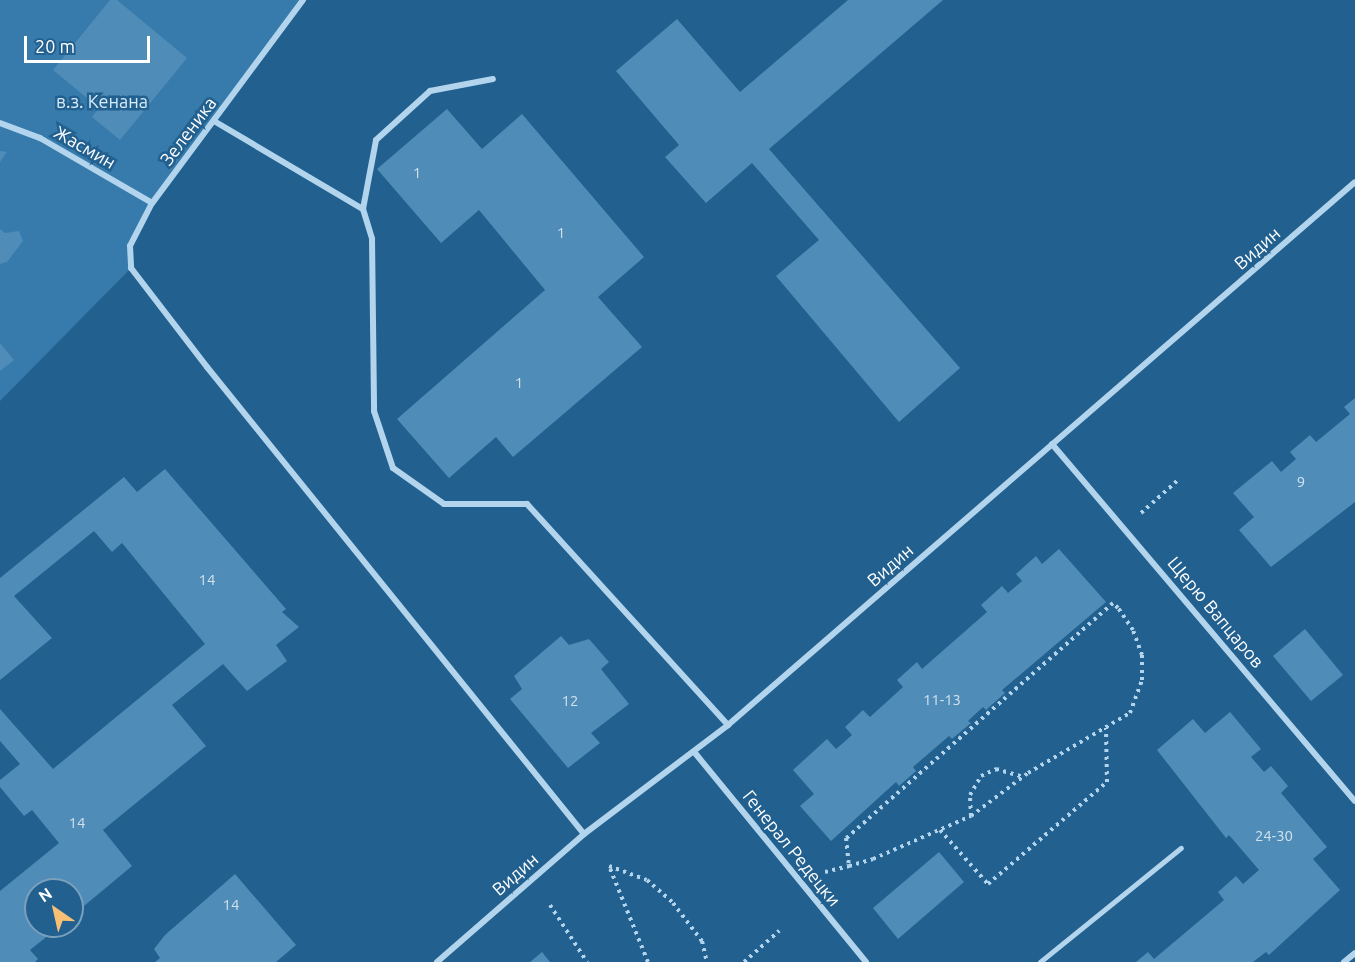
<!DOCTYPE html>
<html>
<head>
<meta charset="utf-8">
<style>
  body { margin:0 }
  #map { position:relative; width:1355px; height:962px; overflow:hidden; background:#22608f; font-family:Ubuntu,sans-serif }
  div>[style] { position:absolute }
  .green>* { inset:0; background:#367bac }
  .building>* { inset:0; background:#4f8cb8 }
  .path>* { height:4px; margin-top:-2px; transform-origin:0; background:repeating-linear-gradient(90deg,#b2d4ec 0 3px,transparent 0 7.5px) }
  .service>* { height:4.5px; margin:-2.25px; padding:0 2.25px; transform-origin:2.25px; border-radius:2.25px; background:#b2d4ec }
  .minor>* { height:6px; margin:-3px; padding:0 3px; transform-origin:3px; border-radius:3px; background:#b2d4ec }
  span { translate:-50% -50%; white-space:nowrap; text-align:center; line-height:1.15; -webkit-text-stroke:5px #22608f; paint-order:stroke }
  .number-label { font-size:15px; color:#d3e2ed }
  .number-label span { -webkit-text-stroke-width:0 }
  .park-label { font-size:18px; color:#d7ebf9 }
  .street-label { font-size:18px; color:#fff }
  .north { position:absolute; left:24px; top:878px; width:60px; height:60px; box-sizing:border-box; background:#22608f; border:2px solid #7aa0bc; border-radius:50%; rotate:326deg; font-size:16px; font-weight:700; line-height:24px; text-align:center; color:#fff }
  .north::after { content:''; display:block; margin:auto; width:21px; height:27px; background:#f8c074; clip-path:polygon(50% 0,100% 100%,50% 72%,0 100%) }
  .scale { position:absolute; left:24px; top:36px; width:126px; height:27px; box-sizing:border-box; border:3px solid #fff; border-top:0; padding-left:8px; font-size:18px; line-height:21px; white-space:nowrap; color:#fff; -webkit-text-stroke:4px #22608f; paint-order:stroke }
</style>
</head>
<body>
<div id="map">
  <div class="green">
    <div style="clip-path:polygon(0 0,302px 0,152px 203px,130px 246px,131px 268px,0 401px)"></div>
  </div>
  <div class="building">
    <div style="clip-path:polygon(110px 0,117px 0,187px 58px,120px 140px,92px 117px,99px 108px,53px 70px)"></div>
    <div style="clip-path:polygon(848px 0,943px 0,769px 149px,960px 368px,899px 422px,776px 276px,819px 240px,752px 163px,706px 203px,665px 157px,679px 145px,616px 71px,677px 19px,740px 92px)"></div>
    <div style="clip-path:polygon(447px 109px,482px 149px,522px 114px,644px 257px,598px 297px,642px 347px,513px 457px,496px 437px,449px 478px,397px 419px,545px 290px,479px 210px,441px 243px,377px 169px)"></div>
    <div style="clip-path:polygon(0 151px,7px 152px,0 162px)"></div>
    <div style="clip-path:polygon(0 229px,5px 233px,19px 231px,23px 241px,7px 262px,0 264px)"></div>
    <div style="clip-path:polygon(0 343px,14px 360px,0 371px)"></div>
    <div style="clip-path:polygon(1355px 398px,1355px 502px,1271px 567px,1239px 530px,1254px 517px,1233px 493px,1272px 461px,1281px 472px,1296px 459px,1290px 452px,1310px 435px,1316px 442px,1350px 414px,1344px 407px)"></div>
    <div style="clip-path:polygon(165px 469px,286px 609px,282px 612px,299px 627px,276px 645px,287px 661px,247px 691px,223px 664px,172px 705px,206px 746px,103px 830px,132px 866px,72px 916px,72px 890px,36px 890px,36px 926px,60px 926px,30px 950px,38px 959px,35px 962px,0 962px,0 891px,59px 843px,32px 810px,24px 816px,0 787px,0 780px,20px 764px,0 741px,0 709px,53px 769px,205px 644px,122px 543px,112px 552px,94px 531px,14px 596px,52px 638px,0 680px,0 578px,124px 477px,137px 492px)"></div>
    <div style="clip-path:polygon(1059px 549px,1106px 602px,1002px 690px,1005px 693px,986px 710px,983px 707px,968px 721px,971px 723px,952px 739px,949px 736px,913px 767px,916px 771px,899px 786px,896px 782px,831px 841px,800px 806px,814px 794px,793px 770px,827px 739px,836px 749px,843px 743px,852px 735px,845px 727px,863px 710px,870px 717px,903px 687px,897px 680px,917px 662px,922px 669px,987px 612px,981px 605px,1002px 586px,1008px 593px,1022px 581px,1016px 574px,1036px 556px,1042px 564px)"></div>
    <div style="clip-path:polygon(1305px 629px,1343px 675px,1311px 701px,1273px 656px)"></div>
    <div style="clip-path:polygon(561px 636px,569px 645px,589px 639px,609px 662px,601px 669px,629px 704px,591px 733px,600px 743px,568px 768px,510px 699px,522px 689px,514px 676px)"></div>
    <div style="clip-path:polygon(1230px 712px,1261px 749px,1251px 757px,1264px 772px,1271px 766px,1288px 786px,1281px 793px,1327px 847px,1313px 859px,1340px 890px,1269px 955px,1266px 952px,1253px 962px,1136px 962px,1148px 952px,1154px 959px,1224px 900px,1218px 892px,1236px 876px,1243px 884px,1259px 870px,1229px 835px,1226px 838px,1157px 750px,1193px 719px,1205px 733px)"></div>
    <div style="clip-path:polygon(939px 852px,964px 882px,898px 939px,873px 908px)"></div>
    <div style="clip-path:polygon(235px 874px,296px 945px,276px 962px,155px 962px,160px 958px,154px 949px,165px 935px)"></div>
    <div style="clip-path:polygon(542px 952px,550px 962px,530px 962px)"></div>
  </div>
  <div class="path">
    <div style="left:1141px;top:513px;width:50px;rotate:-41.7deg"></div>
    <div style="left:971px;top:816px;width:21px;rotate:-93deg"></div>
    <div style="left:970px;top:795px;width:22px;rotate:-60deg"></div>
    <div style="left:981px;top:776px;width:17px;rotate:-25deg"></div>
    <div style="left:996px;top:769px;width:29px;rotate:16deg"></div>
    <div style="left:940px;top:830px;width:72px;rotate:48.4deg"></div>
    <div style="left:988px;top:884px;width:157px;rotate:-40.6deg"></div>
    <div style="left:1107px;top:782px;width:54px;rotate:-91.1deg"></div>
    <div style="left:825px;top:872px;width:25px;rotate:-14deg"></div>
    <div style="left:849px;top:866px;width:25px;rotate:-16deg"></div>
    <div style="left:873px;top:859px;width:107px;rotate:-23.7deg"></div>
    <div style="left:971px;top:816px;width:71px;rotate:-37deg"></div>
    <div style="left:1028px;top:773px;width:118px;rotate:-30.5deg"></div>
    <div style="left:1130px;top:713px;width:35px;rotate:-70deg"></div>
    <div style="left:1142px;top:680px;width:25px;rotate:-90deg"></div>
    <div style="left:1142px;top:655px;width:27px;rotate:-110deg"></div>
    <div style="left:1133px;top:630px;width:27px;rotate:-124deg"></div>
    <div style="left:1118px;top:608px;width:7px;rotate:-135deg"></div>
    <div style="left:1113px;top:603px;width:356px;rotate:138.6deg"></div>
    <div style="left:846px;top:838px;width:28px;rotate:84deg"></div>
    <div style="left:550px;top:905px;width:68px;rotate:57deg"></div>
    <div style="left:648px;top:962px;width:104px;rotate:-112.1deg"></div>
    <div style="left:609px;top:866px;width:40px;rotate:20.2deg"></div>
    <div style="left:647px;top:880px;width:35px;rotate:41deg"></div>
    <div style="left:673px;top:903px;width:48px;rotate:52.7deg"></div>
    <div style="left:702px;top:941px;width:22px;rotate:77deg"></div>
    <div style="left:744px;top:962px;width:47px;rotate:-41.5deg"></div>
  </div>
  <div class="service">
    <div style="left:1040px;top:962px;width:181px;rotate:-39deg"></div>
  </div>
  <div class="minor">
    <div style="left:303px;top:0;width:253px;rotate:126.6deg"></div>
    <div style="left:152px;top:203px;width:48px;rotate:117.1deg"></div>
    <div style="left:130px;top:246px;width:22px;rotate:87deg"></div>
    <div style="left:131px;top:268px;width:125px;rotate:52.5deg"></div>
    <div style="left:207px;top:367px;width:600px;rotate:51.09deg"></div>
    <div style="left:214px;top:121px;width:173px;rotate:30.6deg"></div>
    <div style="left:363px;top:209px;width:31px;rotate:73deg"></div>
    <div style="left:372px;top:239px;width:172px;rotate:89.3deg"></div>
    <div style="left:374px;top:411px;width:60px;rotate:71.6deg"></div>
    <div style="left:393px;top:468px;width:62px;rotate:35.2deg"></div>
    <div style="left:444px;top:504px;width:83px"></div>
    <div style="left:527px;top:504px;width:299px;rotate:47.7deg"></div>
    <div style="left:0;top:123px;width:43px;rotate:20.6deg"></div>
    <div style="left:40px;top:138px;width:129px;rotate:30.1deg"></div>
    <div style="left:363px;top:209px;width:70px;rotate:-79.3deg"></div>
    <div style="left:376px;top:140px;width:73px;rotate:-42.2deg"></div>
    <div style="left:430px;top:91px;width:64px;rotate:-10.8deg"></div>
    <div style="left:1052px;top:444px;width:468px;rotate:49.7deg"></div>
    <div style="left:695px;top:753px;width:270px;rotate:50.7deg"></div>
    <div style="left:437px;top:962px;width:195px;rotate:-41deg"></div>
    <div style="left:584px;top:834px;width:181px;rotate:-37.1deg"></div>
    <div style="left:728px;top:725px;width:829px;rotate:-40.89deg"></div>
    <div style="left:1344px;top:962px;width:14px;rotate:-39deg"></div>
  </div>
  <div class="number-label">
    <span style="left:417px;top:173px">1</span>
    <span style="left:561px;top:233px">1</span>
    <span style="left:519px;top:383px">1</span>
    <span style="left:1301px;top:482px">9</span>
    <span style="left:207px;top:580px">14</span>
    <span style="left:942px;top:700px">11-13</span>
    <span style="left:570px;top:701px">12</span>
    <span style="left:77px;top:823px">14</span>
    <span style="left:1274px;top:836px">24-30</span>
    <span style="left:231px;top:905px">14</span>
  </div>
  <div class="park-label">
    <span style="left:102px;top:101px">в.з. Кенана</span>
  </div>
  <div class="street-label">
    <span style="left:188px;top:131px;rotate:-53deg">Зеленика</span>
    <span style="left:85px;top:147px;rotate:30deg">Жасмин</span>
    <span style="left:1257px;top:248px;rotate:-41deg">Видин</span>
    <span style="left:890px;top:565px;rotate:-41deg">Видин</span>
    <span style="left:1216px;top:612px;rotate:50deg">Щерю Вапцаров</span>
    <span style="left:792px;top:848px;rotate:51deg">Генерал Редецки</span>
    <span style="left:515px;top:874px;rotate:-41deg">Видин</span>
  </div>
  <div class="north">N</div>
  <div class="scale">20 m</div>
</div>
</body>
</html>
